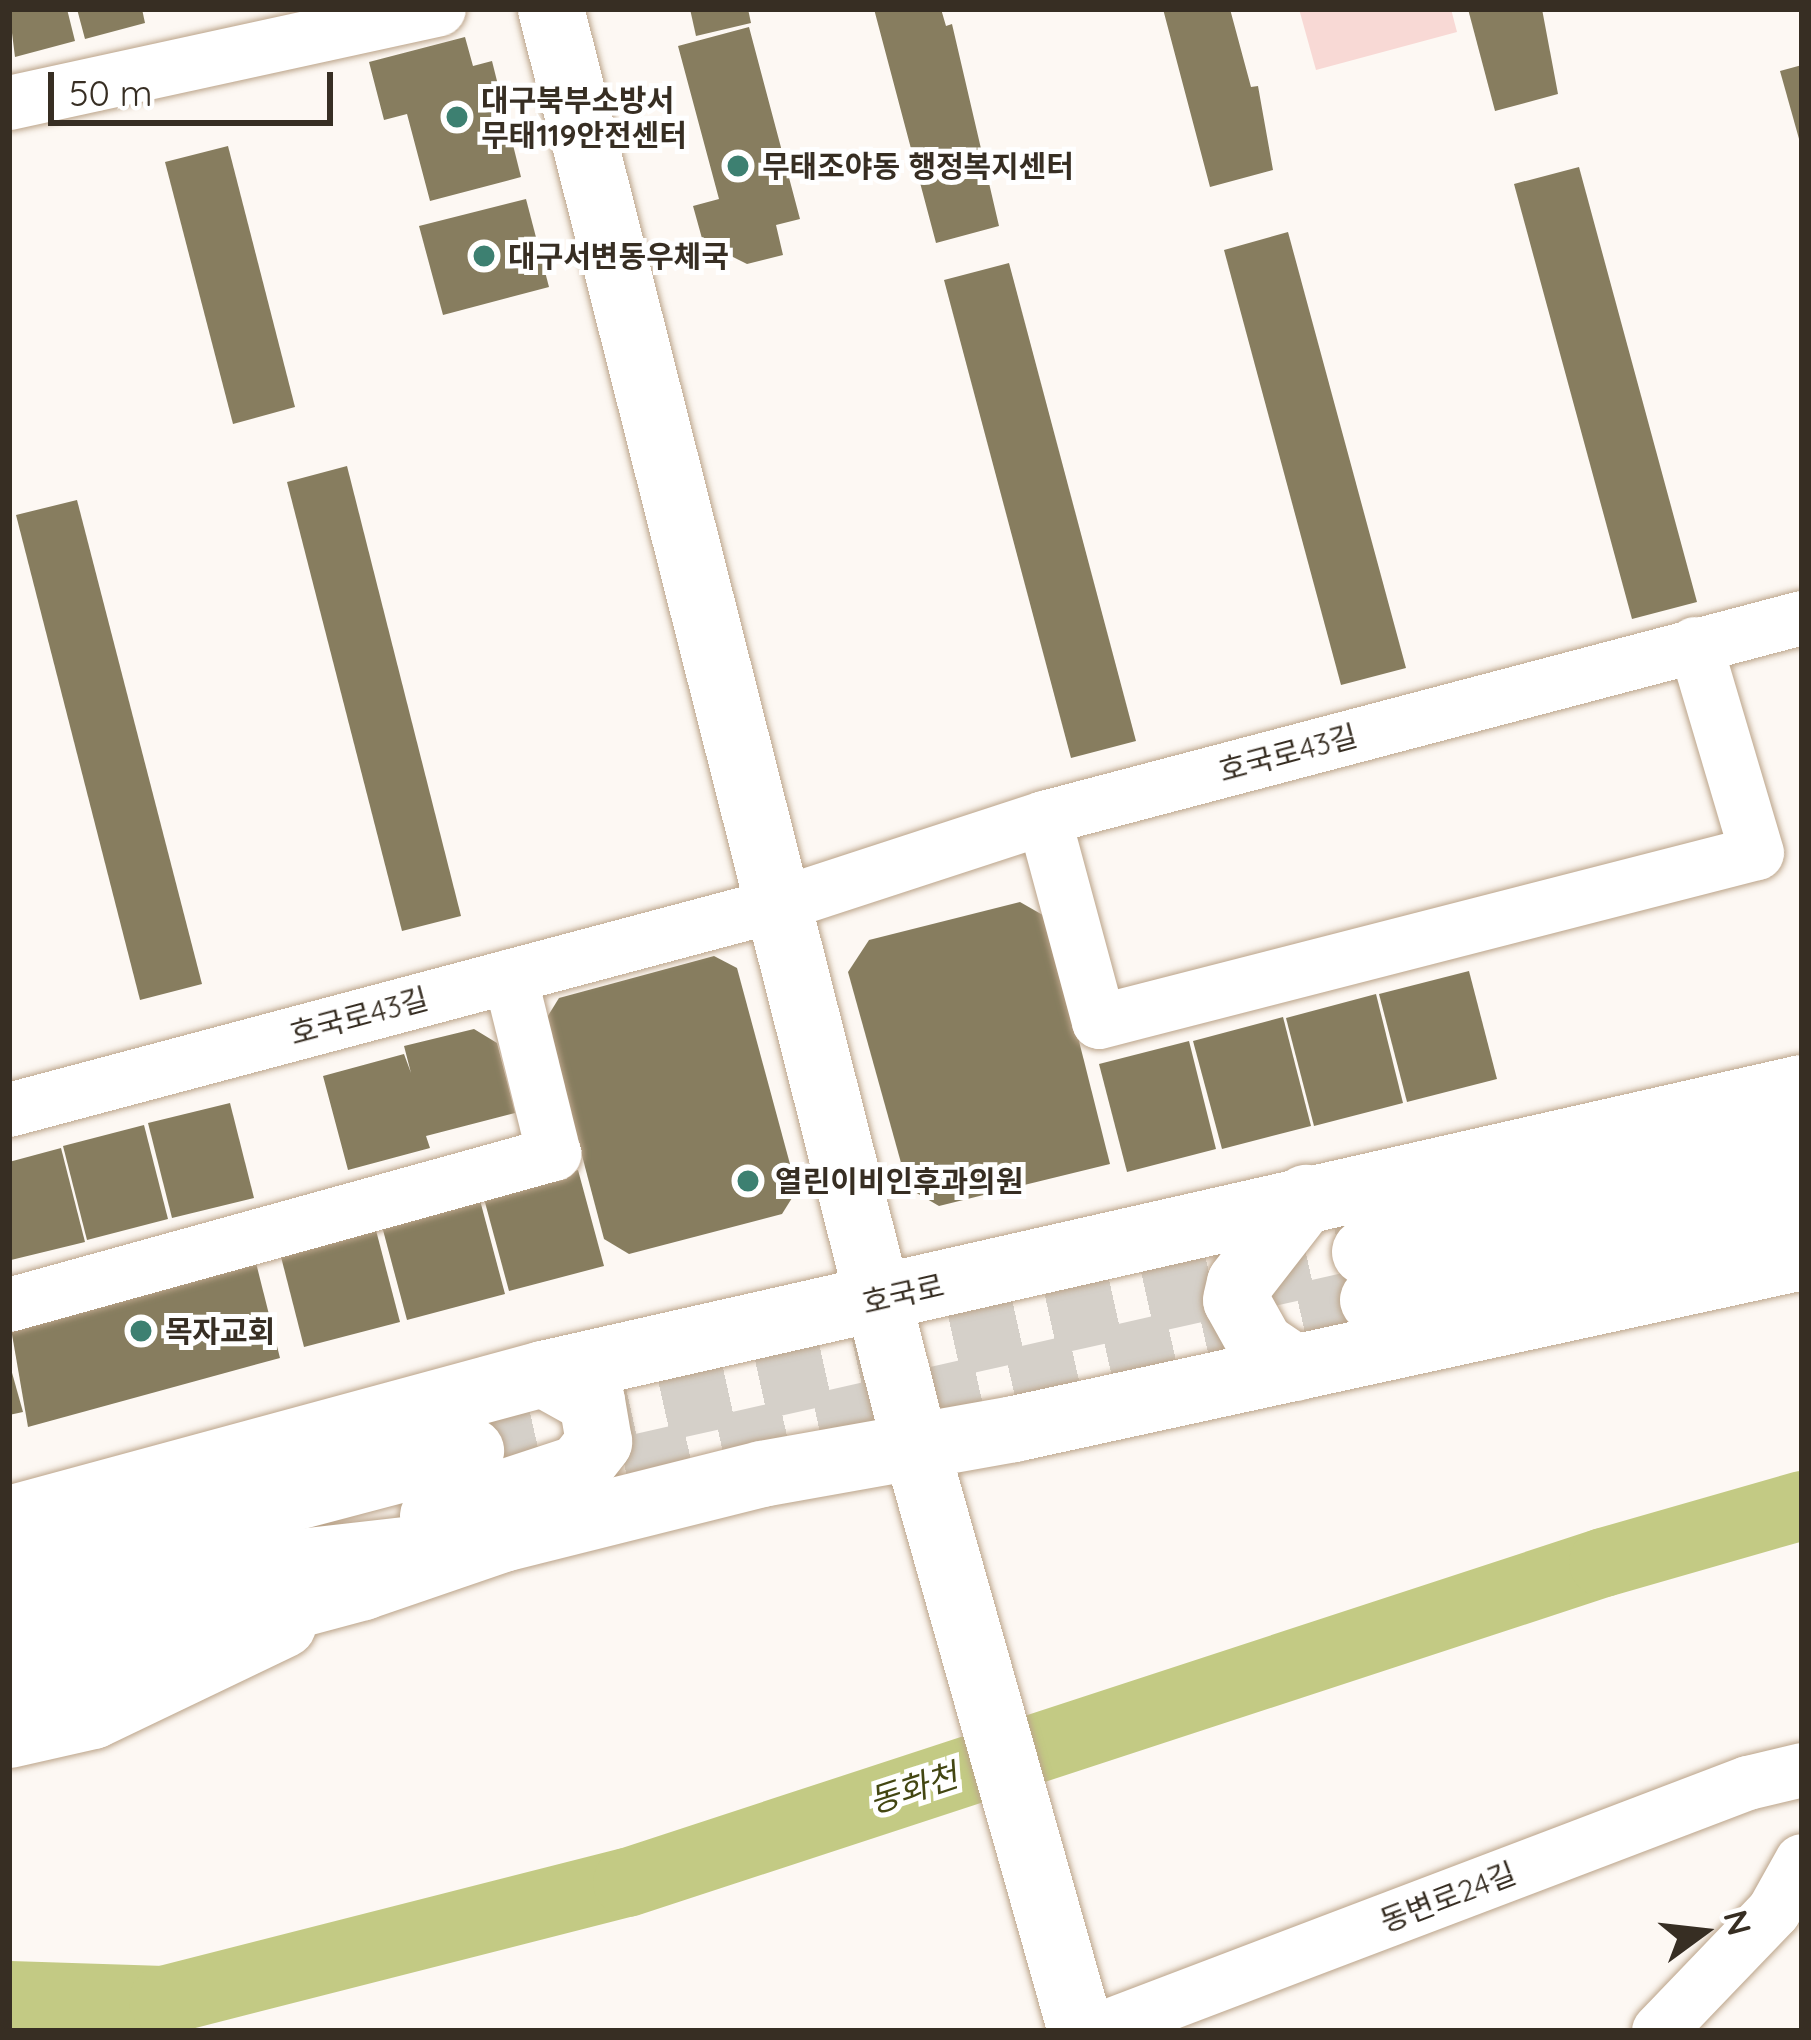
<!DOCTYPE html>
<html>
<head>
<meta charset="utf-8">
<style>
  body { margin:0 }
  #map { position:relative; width:1811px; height:2040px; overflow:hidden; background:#fdf8f3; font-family:Quicksand,"Noto Sans KR",sans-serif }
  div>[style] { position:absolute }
  .green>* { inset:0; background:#f8d9d5 }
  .river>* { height:69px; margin:-34.5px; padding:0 34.5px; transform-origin:34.5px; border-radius:34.5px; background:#c3ca84 }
  .building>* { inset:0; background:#877d5f }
  .major-tunnel>* { height:66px; margin-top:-33px; transform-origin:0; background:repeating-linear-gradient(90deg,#d5d0c9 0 66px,transparent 0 99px) }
  .roads { filter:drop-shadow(0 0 3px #bba48a) drop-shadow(0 0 3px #bba48a) }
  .minor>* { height:54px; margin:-27px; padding:0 27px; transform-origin:27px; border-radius:27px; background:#fff }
  .major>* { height:66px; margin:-33px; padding:0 33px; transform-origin:33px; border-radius:33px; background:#fff }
  .highway>* { height:66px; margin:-33px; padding:0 33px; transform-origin:33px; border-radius:33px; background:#fff }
  .dots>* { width:33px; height:33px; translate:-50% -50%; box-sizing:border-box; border:6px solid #fff; border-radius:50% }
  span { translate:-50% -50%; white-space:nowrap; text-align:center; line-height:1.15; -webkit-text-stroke:10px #fff; paint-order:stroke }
  .poi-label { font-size:30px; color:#372e23; font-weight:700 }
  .left { translate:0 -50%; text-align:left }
  .street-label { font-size:30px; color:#372e23 }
  .water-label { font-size:33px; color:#434612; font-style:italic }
  .frame { position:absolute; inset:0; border:12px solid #372e23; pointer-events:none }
  .north { position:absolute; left:1643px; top:1872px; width:120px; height:120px; -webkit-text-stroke:9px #fff; paint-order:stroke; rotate:75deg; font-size:33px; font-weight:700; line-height:48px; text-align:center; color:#372e23 }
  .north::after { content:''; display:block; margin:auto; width:42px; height:54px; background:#372e23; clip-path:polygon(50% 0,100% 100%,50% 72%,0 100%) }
  .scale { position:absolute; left:48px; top:72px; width:285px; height:54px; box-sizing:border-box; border:6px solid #372e23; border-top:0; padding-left:15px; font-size:36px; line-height:42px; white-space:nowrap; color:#372e23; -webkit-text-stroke:9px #fff; paint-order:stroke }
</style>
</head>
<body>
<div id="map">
  <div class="green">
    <div style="clip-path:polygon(1299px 9px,1451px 9px,1457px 32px,1316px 70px)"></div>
  </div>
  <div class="river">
    <div style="left:9px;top:1995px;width:154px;rotate:1.9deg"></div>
    <div style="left:163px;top:2000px;width:479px;rotate:-14.3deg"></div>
    <div style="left:627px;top:1882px;width:1027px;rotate:-18.15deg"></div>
    <div style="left:1603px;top:1562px;width:207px;rotate:-16deg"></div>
  </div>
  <div class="building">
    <div style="clip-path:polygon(9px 9px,67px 9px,75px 41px,15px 57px)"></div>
    <div style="clip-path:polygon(77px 9px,142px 9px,145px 23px,85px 39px)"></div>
    <div style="clip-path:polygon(690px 9px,748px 9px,751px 23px,696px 36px)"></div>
    <div style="clip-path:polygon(874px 9px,941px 9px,946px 26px,952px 24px,999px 226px,936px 243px)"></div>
    <div style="clip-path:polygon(1163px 9px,1230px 9px,1251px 87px,1258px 86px,1273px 170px,1210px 187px)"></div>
    <div style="clip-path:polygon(1468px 9px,1542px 9px,1558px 94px,1495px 111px)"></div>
    <div style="clip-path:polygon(749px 27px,800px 219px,776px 225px,783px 255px,747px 264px,703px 242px,693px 206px,719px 199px,678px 46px)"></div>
    <div style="clip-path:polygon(465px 37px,473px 66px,492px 61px,521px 177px,430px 201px,407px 114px,384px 120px,369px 62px)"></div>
    <div style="clip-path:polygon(1802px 65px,1802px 146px,1801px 146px,1780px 71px)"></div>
    <div style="clip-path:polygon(228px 146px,295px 407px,233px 424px,165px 162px)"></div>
    <div style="clip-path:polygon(1579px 167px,1697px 602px,1632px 619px,1514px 184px)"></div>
    <div style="clip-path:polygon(526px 199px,549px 287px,443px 315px,419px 226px)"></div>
    <div style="clip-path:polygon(1288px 232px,1406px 668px,1341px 685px,1224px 250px)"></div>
    <div style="clip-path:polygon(1009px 263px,1136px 741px,1071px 758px,944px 280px)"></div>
    <div style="clip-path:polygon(347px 466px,461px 916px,402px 931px,287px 482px)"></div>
    <div style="clip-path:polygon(77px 500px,202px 984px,140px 1000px,16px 515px)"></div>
    <div style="clip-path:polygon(1020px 902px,1048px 918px,1110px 1164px,939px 1206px,908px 1188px,848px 972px,869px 940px)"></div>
    <div style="clip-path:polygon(714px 956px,737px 968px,797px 1190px,782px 1214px,629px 1254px,604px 1239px,546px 1019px,559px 998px)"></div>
    <div style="clip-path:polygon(1469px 971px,1497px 1079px,1407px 1102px,1379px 994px)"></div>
    <div style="clip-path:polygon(1376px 994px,1403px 1103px,1314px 1126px,1286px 1018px)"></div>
    <div style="clip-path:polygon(1283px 1017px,1311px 1126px,1222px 1149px,1193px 1041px)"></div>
    <div style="clip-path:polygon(474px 1029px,497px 1043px,515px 1113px,426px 1136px,430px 1148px,348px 1170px,323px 1076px,404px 1054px,411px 1073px,404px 1046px)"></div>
    <div style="clip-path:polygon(1189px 1041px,1216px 1149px,1127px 1172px,1099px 1064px)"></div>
    <div style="clip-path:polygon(230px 1103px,254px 1198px,172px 1218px,148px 1123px)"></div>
    <div style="clip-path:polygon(144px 1125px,168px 1219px,87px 1240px,63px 1146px)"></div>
    <div style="clip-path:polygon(61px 1148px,85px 1242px,11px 1260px,9px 1162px)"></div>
    <div style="clip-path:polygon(578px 1170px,604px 1266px,509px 1291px,483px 1195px)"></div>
    <div style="clip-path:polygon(477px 1189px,505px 1294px,407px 1320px,379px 1215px)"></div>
    <div style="clip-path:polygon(372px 1215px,400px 1322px,304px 1347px,279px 1249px)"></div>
    <div style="clip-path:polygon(253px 1251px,280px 1358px,28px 1427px,9px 1317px)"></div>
    <div style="clip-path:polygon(9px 1362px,23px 1412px,9px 1415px)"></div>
  </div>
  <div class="major-tunnel">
    <div style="left:471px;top:1451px;width:916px;rotate:-12.55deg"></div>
    <div style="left:529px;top:1492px;width:866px;rotate:-12.82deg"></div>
  </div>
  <div class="roads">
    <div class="minor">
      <div style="left:9px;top:103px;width:440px;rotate:-12.3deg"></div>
      <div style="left:1044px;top:818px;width:211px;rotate:74.9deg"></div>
      <div style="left:1099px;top:1022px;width:679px;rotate:-14.4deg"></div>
      <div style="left:1757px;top:853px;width:218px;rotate:-106.5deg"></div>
      <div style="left:9px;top:1110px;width:796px;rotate:-14.93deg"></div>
      <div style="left:778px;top:905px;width:280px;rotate:-18.1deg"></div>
      <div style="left:1044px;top:818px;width:784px;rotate:-14.78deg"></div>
      <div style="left:9px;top:1305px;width:566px;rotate:-15.49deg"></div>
      <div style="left:554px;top:1154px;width:183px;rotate:-103.9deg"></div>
      <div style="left:1096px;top:2031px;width:698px;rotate:-20.83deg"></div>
      <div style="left:1748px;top:1783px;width:56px;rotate:-13.5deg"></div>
      <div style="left:1659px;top:2031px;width:166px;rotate:-46.2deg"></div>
      <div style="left:1774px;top:1911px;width:57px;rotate:-60.8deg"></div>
    </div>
    <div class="major">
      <div style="left:551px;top:9px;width:1480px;rotate:75.77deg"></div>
      <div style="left:915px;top:1444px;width:610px;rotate:74.21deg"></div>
      <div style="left:1365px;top:1252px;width:450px;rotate:-13.6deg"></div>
      <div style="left:1373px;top:1300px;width:440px;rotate:-12.9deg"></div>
      <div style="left:1295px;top:1368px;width:41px;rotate:-145.9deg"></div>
      <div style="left:1261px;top:1345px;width:51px;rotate:-119.1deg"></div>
      <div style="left:1236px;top:1300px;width:17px;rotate:-77deg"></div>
      <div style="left:1240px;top:1283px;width:108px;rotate:-52.2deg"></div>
      <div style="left:433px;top:1516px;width:154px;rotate:-18.2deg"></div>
      <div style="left:579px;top:1468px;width:33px;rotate:-52deg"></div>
      <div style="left:599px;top:1442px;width:42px;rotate:-99.7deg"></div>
      <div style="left:592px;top:1401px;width:56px;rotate:-151.1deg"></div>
      <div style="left:9px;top:1519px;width:553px;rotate:-15.19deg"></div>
      <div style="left:543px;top:1374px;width:1291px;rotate:-12.8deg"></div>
      <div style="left:9px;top:1573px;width:478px;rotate:-14.8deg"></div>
      <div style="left:9px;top:1639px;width:292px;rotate:-15.1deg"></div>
      <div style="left:291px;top:1563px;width:213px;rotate:-6.5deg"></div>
      <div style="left:503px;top:1539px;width:267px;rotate:-14.1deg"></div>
      <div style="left:762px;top:1474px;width:256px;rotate:-10.1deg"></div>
      <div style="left:1014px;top:1429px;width:807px;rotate:-12.31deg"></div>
      <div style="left:9px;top:1735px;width:86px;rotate:-12.7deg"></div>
      <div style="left:93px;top:1716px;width:211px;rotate:-25.6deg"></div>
    </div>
    <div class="highway">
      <div style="left:9px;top:1682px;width:367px;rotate:-15deg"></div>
      <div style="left:363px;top:1587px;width:148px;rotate:-18.9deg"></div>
    </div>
  </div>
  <div class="dots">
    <div style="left:457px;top:117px;background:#3d8071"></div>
    <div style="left:738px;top:166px;background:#3d8071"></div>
    <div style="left:484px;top:256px;background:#3d8071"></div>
    <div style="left:748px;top:1181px;background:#3d8071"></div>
    <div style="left:141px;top:1331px;background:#3d8071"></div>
  </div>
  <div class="poi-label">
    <span class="left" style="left:481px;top:117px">대구북부소방서<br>무태119안전센터</span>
    <span class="left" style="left:762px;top:166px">무태조야동 행정복지센터</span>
    <span class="left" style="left:508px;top:256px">대구서변동우체국</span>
    <span class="left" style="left:775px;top:1181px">열린이비인후과의원</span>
    <span class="left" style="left:165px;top:1331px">목자교회</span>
  </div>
  <div class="street-label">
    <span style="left:1288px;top:753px;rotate:-15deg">호국로43길</span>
    <span style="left:359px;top:1016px;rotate:-15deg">호국로43길</span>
    <span style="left:903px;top:1294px;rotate:-13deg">호국로</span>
    <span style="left:1448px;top:1897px;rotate:-21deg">동변로24길</span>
  </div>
  <div class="water-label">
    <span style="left:913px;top:1788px;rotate:-18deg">동화천</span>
  </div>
  <div class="frame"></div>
  <div class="north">N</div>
  <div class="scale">50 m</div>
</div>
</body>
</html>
